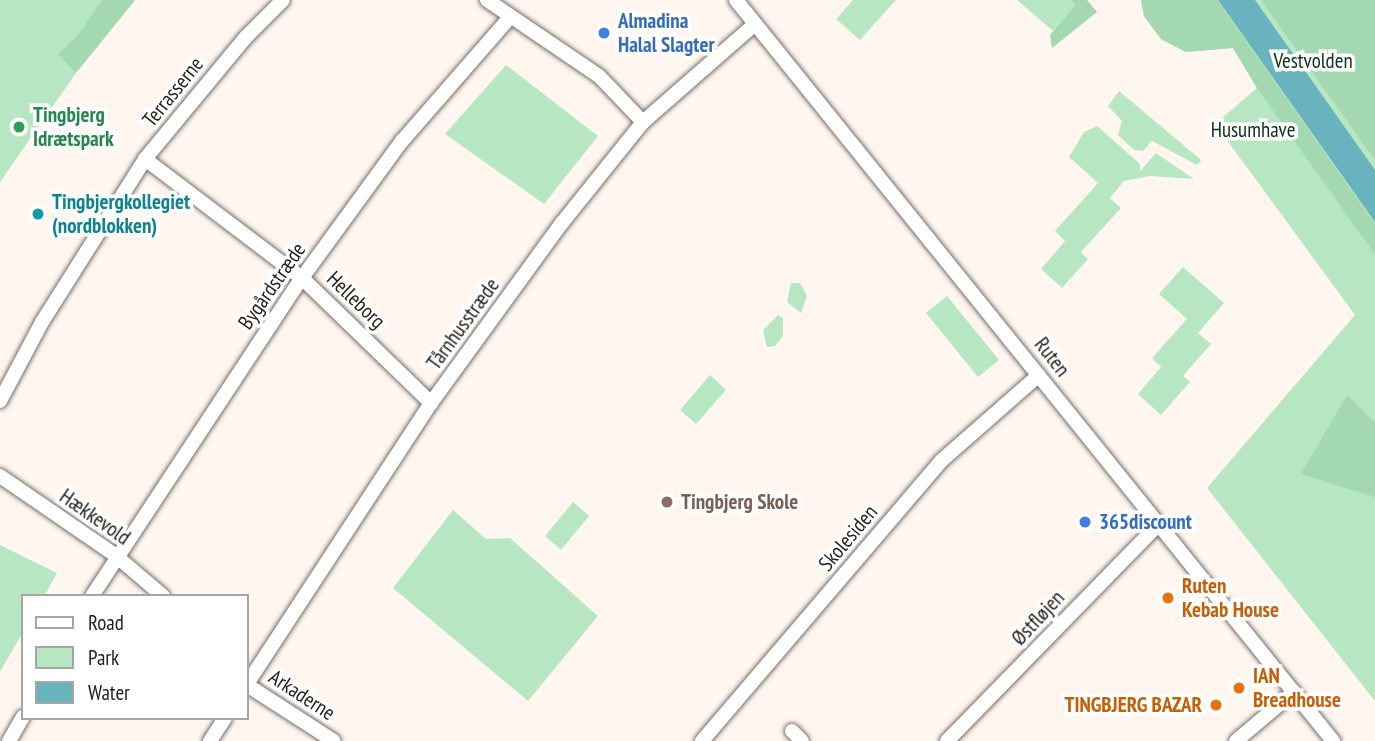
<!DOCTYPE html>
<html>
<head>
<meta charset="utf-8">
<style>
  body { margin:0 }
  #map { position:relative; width:1375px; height:741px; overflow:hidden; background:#fff6ef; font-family:"PT Sans Narrow",sans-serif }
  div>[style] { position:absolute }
  .green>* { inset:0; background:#b7e7c2 }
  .forest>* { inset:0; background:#a4d8b1 }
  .water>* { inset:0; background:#68b3be }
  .roads { filter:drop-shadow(0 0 2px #766e69) drop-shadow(0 0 2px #766e69) }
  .minor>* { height:14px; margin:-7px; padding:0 7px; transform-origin:7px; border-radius:7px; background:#fff }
  .dots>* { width:19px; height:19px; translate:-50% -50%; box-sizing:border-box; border:4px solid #fff; border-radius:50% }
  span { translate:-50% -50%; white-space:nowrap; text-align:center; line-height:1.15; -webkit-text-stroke:7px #fff; paint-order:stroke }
  .shop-label { font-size:21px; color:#366cbe; font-weight:700 }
  .left { translate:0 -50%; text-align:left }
  .park-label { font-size:21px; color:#093218 }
  .street-label { font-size:21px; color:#211e1b }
  .leisure-label { font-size:21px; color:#27864d; font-weight:700 }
  .culture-label { font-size:21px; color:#0d838f; font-weight:700 }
  .education-label { font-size:21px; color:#785e54; font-weight:700 }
  .food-label { font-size:21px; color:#c56008; font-weight:700 }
  .right { translate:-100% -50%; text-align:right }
  .legend { position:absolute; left:21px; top:594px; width:228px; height:126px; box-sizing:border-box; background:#fff; border:2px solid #a6a5a4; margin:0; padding:9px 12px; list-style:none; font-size:21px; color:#211e1b }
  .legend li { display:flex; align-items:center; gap:14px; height:35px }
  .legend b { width:35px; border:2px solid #a6a5a4 }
</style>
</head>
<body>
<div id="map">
  <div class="green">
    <div style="clip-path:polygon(0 0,135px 0,76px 73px,0 182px)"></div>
    <div style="clip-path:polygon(853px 0,896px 0,860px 40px,836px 19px)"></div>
    <div style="clip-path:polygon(1017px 0,1070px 0,1075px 5px,1053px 31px)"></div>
    <div style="clip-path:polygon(1141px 0,1375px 0,1375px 701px,1207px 488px,1355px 315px,1215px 124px,1257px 88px,1233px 48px,1186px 52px,1161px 39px,1144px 16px)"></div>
    <div style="clip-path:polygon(506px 65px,598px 136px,544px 204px,445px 134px)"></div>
    <div style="clip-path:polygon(1119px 91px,1200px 159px,1201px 161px,1197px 165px,1152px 141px,1143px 151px,1134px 150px,1118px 135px,1122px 121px,1108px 106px)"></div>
    <div style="clip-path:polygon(1097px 126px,1140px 164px,1140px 171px,1156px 153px,1194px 179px,1150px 176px,1124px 181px,1110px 198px,1121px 208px,1081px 252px,1088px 259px,1062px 288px,1041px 269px,1065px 241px,1055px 231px,1098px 183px,1069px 157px,1084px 132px)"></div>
    <div style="clip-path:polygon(1183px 267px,1224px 303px,1198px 333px,1211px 344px,1183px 376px,1190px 382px,1161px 415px,1138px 394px,1161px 367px,1152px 358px,1187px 319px,1159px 294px)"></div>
    <div style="clip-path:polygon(791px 283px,800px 283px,807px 296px,801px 313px,787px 302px)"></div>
    <div style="clip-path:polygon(947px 296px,999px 360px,978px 377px,926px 313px)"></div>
    <div style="clip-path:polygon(778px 315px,783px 318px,783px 336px,775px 346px,767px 347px,763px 330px)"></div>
    <div style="clip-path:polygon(710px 375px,726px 390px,696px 424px,680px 410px)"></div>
    <div style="clip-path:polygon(573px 502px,589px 516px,561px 550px,545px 536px)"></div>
    <div style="clip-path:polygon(453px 510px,486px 539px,510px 538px,598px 616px,528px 701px,393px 588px)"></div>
    <div style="clip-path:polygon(0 545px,57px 573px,44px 596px,23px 596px,23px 632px,0 672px)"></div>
  </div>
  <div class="forest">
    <div style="clip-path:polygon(102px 0,135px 0,76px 73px,58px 54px,80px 33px)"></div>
    <div style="clip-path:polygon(1070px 0,1087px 0,1097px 12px,1052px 48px,1050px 35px,1075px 5px)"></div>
    <div style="clip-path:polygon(1141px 0,1217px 0,1375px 224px,1375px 255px,1257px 88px,1233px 48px,1186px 52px,1161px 39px,1144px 16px)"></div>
    <div style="clip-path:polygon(1261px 0,1375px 0,1375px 160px)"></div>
    <div style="clip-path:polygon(1347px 395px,1375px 423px,1375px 497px,1301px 474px)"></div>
  </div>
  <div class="water">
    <div style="clip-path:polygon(1218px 0,1255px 0,1375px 170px,1375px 222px)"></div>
  </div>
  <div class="roads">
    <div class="minor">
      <div style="left:487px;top:0;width:135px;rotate:34.2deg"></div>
      <div style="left:599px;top:76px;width:64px;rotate:46.3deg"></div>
      <div style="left:736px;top:0;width:952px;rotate:51.14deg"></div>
      <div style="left:145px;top:159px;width:197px;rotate:37.2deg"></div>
      <div style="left:302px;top:278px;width:180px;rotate:44.1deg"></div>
      <div style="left:0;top:401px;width:89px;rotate:-62deg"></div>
      <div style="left:42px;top:322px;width:193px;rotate:-57.7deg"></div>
      <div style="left:145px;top:159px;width:158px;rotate:-50.4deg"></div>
      <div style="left:246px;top:37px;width:52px;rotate:-45deg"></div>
      <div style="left:0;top:476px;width:140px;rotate:34.5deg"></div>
      <div style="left:115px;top:555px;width:63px;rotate:40.5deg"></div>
      <div style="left:92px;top:596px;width:381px;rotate:-56.6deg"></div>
      <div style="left:302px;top:278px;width:170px;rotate:-53.9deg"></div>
      <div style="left:402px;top:141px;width:164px;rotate:-48.9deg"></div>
      <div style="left:247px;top:684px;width:336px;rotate:-56.8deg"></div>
      <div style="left:431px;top:403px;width:223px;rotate:-54deg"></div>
      <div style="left:562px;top:223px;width:129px;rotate:-51.3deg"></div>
      <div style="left:643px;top:122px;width:149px;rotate:-41.2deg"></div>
      <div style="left:247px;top:685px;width:103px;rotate:32.8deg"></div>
      <div style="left:792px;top:731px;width:14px;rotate:45deg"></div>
      <div style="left:9px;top:741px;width:28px;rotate:-60deg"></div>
      <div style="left:210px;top:741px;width:27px;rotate:-57deg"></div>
      <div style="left:702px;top:741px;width:368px;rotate:-49.5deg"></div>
      <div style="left:941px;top:461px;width:130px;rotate:-41.3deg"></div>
      <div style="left:947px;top:741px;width:303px;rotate:-45.7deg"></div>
      <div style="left:1236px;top:741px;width:76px;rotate:-40.2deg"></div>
    </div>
  </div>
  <div class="dots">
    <div style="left:604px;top:33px;background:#3f7fe0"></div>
    <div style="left:19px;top:127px;background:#2e9e5b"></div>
    <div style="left:38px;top:214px;background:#0f9aa8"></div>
    <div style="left:667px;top:502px;background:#8d6e63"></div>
    <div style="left:1085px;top:522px;background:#3f7fe0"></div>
    <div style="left:1168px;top:598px;background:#e8710a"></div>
    <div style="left:1239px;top:688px;background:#e8710a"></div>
    <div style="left:1216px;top:705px;background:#e8710a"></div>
  </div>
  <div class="shop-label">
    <span class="left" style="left:618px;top:33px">Almadina<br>Halal Slagter</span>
    <span class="left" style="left:1099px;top:522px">365discount</span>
  </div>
  <div class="park-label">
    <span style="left:1313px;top:61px">Vestvolden</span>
    <span style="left:1253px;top:130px">Husumhave</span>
  </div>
  <div class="street-label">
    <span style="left:173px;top:92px;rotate:-51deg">Terrasserne</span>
    <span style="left:272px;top:286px;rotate:-55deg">Bygårdstræde</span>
    <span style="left:356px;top:300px;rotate:44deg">Helleborg</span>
    <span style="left:463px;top:324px;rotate:-54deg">Tårnhusstræde</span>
    <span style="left:1052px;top:357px;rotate:52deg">Ruten</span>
    <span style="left:95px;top:517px;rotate:35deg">Hækkevold</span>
    <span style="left:848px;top:538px;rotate:-50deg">Skolesiden</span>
    <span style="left:1038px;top:618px;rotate:-47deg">Østfløjen</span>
    <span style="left:302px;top:695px;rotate:33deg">Arkaderne</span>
  </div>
  <div class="leisure-label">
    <span class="left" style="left:33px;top:127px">Tingbjerg<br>Idrætspark</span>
  </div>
  <div class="culture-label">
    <span class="left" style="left:52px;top:214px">Tingbjergkollegiet<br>(nordblokken)</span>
  </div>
  <div class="education-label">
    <span class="left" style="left:681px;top:502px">Tingbjerg Skole</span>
  </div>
  <div class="food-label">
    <span class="left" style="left:1182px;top:598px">Ruten<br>Kebab House</span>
    <span class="left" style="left:1253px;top:688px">IAN<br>Breadhouse</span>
    <span class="right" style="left:1202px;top:705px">TINGBJERG BAZAR</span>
  </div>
  <ul class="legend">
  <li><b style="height:9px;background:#fff"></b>Road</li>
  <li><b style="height:19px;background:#b7e7c2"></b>Park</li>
  <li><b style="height:19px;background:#68b3be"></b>Water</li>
  </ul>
</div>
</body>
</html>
